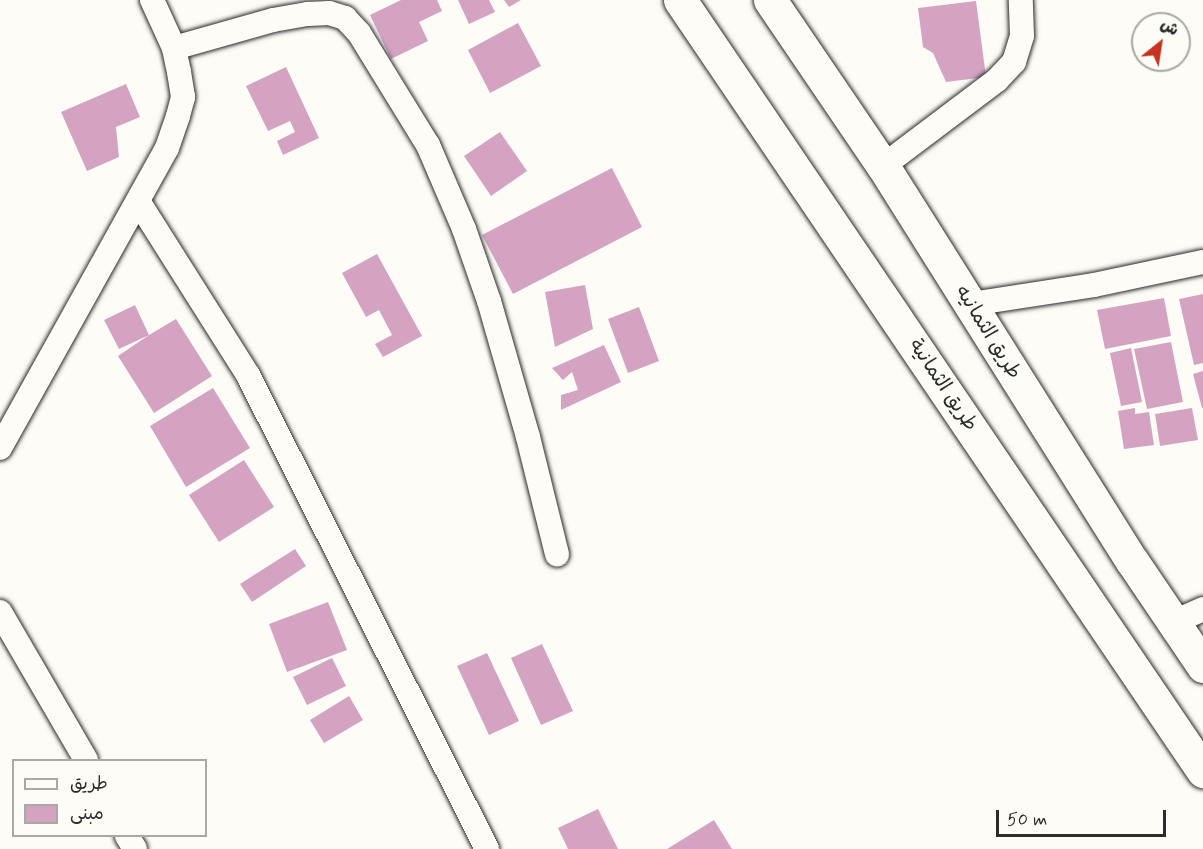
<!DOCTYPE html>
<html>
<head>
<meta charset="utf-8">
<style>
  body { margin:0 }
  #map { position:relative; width:1203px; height:849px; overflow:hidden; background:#fdfcf7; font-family:Mynerve,"Playpen Sans Arabic",sans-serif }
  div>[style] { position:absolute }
  .building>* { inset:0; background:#d4a3c1 }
  .roads { filter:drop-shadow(0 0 2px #2b2b2b) drop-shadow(0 0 2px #2b2b2b) }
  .street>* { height:24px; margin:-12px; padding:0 12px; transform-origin:12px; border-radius:12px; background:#fdfcf7 }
  .secondary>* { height:33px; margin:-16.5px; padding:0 16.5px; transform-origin:16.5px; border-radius:16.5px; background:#fdfcf7 }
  span { translate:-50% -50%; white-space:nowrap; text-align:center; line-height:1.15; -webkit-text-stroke:4.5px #fdfcf7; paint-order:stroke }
  .street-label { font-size:20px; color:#2b2b2b }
  .legend { position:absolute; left:12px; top:759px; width:195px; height:78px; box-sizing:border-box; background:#fdfcf7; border:2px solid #a9a8a5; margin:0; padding:8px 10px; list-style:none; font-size:18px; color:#2b2b2b }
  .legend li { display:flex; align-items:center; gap:12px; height:30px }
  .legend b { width:30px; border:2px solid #a9a8a5 }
  .north { position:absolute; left:1131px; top:12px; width:60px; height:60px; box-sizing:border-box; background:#fdfcf7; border:2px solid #a9a8a5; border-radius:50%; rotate:30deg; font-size:16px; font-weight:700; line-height:24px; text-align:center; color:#2b2b2b }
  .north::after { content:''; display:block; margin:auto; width:21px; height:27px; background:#c8321e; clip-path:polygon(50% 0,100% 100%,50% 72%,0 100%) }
  .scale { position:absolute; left:996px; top:810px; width:170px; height:27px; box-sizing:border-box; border:3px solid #2b2b2b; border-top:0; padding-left:8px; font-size:18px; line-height:21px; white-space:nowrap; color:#2b2b2b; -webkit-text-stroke:4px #fdfcf7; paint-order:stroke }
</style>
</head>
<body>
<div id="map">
  <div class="building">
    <div style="clip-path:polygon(401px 0,437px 0,442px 11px,419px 22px,428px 41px,391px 59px,370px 15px)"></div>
    <div style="clip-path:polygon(458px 0,489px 0,495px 12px,469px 24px)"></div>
    <div style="clip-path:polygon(504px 0,521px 0,509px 7px)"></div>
    <div style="clip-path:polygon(976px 1px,986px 77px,946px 82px,933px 53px,923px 47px,918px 8px)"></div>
    <div style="clip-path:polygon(518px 23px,541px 66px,490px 93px,468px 50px)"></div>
    <div style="clip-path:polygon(286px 67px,319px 138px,283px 155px,277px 141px,295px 132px,290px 121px,268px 131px,246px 86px)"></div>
    <div style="clip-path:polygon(126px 84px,140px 117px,116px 127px,119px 157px,87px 171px,61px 112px)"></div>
    <div style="clip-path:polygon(500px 132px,527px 171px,491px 196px,464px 156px)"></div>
    <div style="clip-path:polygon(612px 168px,642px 227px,513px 294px,482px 235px)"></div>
    <div style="clip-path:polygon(377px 254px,422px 336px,383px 357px,375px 344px,392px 335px,379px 310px,366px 317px,342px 273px)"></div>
    <div style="clip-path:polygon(585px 285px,593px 329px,555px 347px,545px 292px)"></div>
    <div style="clip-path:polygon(1203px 294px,1203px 363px,1194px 365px,1179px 299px)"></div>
    <div style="clip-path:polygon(1164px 298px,1171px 336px,1105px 349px,1097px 310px)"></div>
    <div style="clip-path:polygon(135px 305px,149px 335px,176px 319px,212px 376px,154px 413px,118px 356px,149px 335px,119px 349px,104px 320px)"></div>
    <div style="clip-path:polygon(639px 307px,659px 361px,628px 373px,608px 319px)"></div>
    <div style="clip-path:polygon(1171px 342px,1183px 402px,1147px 409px,1134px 349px)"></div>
    <div style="clip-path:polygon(604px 345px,621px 382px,561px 410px,561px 395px,578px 390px,572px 372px,563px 380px,552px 368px)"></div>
    <div style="clip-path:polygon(1131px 348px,1142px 402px,1121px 406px,1110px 353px)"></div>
    <div style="clip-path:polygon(1203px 371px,1203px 408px,1202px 408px,1193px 374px)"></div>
    <div style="clip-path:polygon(213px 388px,250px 448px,186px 487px,150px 426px)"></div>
    <div style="clip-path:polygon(1135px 408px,1135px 414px,1149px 412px,1154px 445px,1124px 449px,1118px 411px)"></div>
    <div style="clip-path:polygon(1192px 408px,1198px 440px,1160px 446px,1155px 414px)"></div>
    <div style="clip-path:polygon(244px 460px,274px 507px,219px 542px,189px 495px)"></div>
    <div style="clip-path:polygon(295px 549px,306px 566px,252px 602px,240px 584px)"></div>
    <div style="clip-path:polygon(328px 602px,347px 650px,287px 672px,269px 624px)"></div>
    <div style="clip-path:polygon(542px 644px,573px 711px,541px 725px,511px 658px)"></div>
    <div style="clip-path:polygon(487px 653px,519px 721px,489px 735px,457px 666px)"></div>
    <div style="clip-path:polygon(332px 658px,346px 686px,307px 705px,293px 677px)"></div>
    <div style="clip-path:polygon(349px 696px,363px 720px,324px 743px,310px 720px)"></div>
    <div style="clip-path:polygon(598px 809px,618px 849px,568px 849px,558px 828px)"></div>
    <div style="clip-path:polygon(714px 820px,732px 849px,667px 849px)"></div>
  </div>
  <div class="roads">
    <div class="street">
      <div style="left:174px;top:48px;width:103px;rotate:-15.8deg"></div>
      <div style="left:273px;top:20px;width:36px;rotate:-10deg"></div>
      <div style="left:308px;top:14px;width:21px;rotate:-3deg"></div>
      <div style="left:329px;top:13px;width:17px;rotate:17deg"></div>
      <div style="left:345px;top:18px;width:21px;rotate:47deg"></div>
      <div style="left:359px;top:33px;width:132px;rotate:58.4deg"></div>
      <div style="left:428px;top:145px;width:91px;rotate:66.8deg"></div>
      <div style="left:464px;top:229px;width:76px;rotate:70.9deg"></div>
      <div style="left:489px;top:301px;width:141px;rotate:74deg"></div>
      <div style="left:528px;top:437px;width:121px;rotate:76.1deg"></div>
      <div style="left:883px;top:166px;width:143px;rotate:-37deg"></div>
      <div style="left:997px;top:80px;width:25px;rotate:-47deg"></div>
      <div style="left:1014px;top:62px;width:27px;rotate:-73deg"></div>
      <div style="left:1022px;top:36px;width:36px;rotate:-92deg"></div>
      <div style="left:138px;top:201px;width:206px;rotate:57.7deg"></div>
      <div style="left:248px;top:375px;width:531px;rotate:63.24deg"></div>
      <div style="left:971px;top:304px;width:124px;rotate:-8.8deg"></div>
      <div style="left:1094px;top:285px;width:111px;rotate:-11.9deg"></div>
      <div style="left:0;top:448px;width:343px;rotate:-60.9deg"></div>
      <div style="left:167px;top:148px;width:34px;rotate:-71deg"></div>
      <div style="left:178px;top:116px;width:20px;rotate:-75deg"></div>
      <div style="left:183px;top:97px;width:25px;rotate:-99deg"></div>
      <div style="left:179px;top:72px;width:25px;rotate:-102deg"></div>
      <div style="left:174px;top:48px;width:53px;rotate:-114.6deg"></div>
      <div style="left:0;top:612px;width:171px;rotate:59.8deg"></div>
      <div style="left:1174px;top:622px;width:32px;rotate:-24deg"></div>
      <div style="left:127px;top:836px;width:15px;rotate:58deg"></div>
    </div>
    <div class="secondary">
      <div style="left:680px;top:0;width:932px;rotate:55.85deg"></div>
      <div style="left:770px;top:0;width:201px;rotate:55.8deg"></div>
      <div style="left:883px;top:166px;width:467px;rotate:57.8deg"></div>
      <div style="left:1132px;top:561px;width:127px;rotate:55.9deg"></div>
    </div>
  </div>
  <div class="street-label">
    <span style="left:988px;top:332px;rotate:58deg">طريق الثمانيه</span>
    <span style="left:943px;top:385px;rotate:56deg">طريق الثمانية</span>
  </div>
  <ul class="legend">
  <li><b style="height:8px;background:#fdfcf7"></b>طريق</li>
  <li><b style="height:16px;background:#d4a3c1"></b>مبنى</li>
  </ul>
  <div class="north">ش</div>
  <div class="scale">50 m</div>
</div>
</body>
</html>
